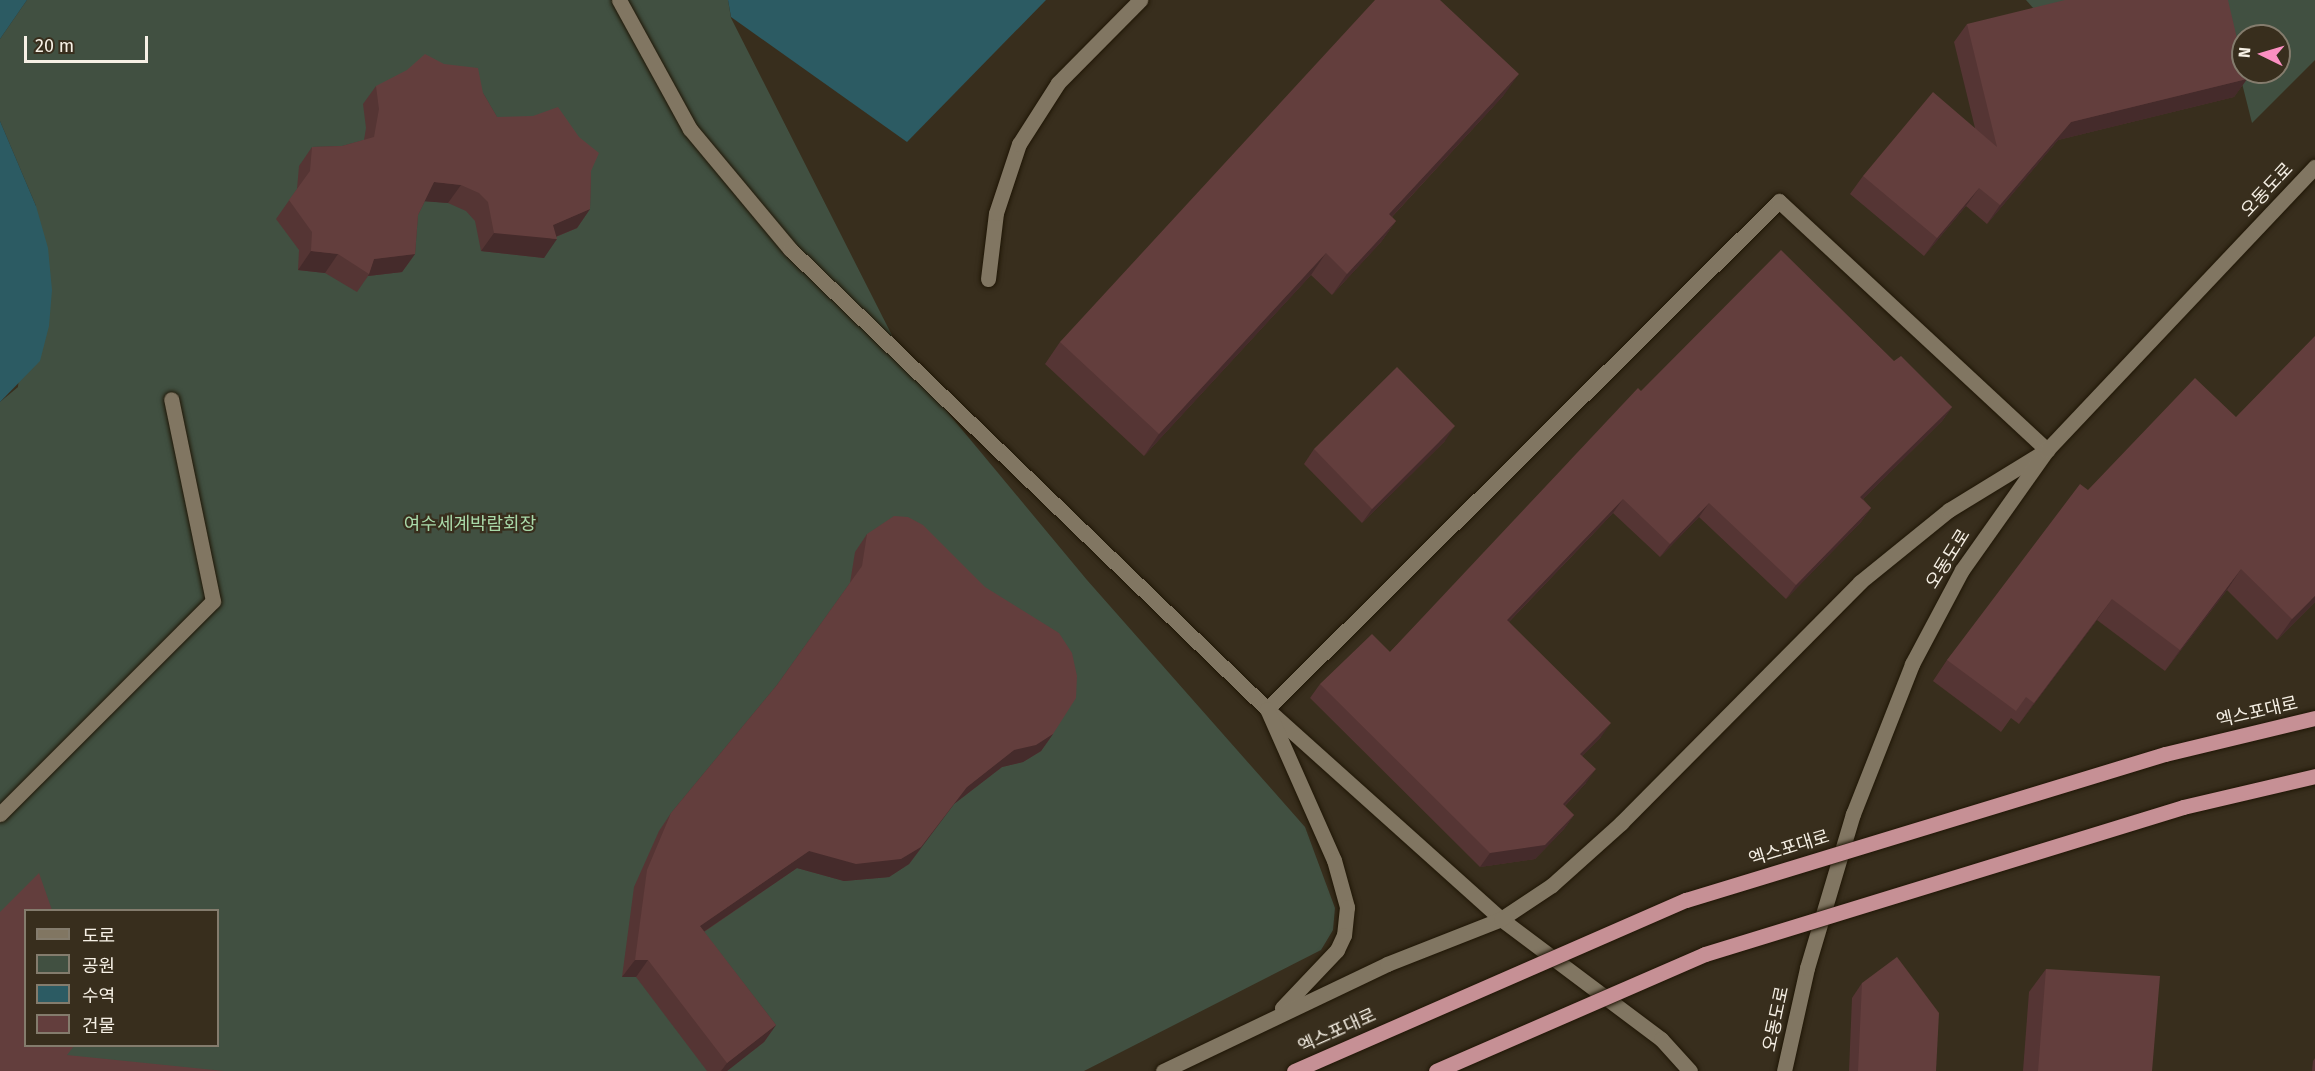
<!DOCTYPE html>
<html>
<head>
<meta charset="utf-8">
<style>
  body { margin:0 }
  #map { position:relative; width:2315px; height:1071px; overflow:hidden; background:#382e1d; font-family:"Fira Sans","Noto Sans KR",sans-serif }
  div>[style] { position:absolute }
  .green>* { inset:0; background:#415041 }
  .water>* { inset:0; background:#2c5b63 }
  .roads { filter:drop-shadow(0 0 2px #1f1606) drop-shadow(0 0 2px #1f1606) }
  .service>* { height:15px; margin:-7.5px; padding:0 7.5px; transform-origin:7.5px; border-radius:7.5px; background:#817662 }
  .pedestrian>* { height:15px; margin:-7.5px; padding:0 7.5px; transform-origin:7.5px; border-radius:7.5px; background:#817662 }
  .minor>* { height:15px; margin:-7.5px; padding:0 7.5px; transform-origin:7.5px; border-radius:7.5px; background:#817662 }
  .tertiary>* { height:15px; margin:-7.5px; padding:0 7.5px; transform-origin:7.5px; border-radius:7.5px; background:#817662 }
  .bridges { filter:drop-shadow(0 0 2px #1f1606) drop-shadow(0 0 2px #1f1606) }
  .primary-bridge>* { height:15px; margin:-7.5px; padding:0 7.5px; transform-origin:7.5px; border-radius:7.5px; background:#c69095 }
  .wall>* { inset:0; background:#553534 }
  .shaded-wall>* { inset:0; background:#452b2b }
  .building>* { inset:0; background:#633e3d }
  span { translate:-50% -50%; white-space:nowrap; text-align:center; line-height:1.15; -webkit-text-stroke:4.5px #382e1d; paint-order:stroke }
  .street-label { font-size:18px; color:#f6f0e5 }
  .park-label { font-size:18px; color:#a9d9a9 }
  .legend { position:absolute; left:24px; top:909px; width:195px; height:138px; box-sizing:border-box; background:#382e1d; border:2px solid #847c6d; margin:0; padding:8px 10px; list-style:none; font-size:18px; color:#f6f0e5 }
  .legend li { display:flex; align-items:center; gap:12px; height:30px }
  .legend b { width:30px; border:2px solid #847c6d }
  .north { position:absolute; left:2231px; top:24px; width:60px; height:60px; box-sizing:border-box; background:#382e1d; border:2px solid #847c6d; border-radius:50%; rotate:275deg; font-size:16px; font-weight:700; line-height:24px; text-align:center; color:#f6f0e5 }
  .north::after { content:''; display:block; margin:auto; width:21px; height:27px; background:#fc8fc2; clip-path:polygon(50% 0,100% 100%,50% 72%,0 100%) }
  .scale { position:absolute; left:24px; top:36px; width:124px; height:27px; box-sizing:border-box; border:3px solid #f6f0e5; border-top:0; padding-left:8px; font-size:18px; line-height:21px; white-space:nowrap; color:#f6f0e5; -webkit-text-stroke:4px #382e1d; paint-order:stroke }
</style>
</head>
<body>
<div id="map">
  <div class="green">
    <div style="clip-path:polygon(evenodd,27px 0,728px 0,731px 18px,905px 361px,1087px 580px,1305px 827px,1335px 908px,1333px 930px,1321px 950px,1084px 1071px,0 1071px,0 402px,18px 387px,36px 206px,0 121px,0 39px,27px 0,26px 910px,218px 910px,218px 1046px,26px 1046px,26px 910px)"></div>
    <div style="clip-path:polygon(2026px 0,2073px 0,2035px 10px)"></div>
    <div style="clip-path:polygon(evenodd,2221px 0,2315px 0,2315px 60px,2252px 123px,2221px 0,2243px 36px,2279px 36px,2279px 72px,2243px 72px,2243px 36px)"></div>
  </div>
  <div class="water">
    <div style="clip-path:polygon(0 0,27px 0,0 39px)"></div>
    <div style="clip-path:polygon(728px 0,1046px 0,907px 142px,731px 17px)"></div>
    <div style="clip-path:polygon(0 121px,36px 206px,48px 248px,52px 290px,49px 326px,40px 361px,0 402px)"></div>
  </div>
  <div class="roads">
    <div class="service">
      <div style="left:988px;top:279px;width:66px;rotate:-83.1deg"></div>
      <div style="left:996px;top:213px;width:73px;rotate:-71.6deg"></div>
      <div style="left:1019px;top:144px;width:72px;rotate:-57.4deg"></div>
      <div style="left:1058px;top:83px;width:117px;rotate:-45.3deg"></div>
    </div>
    <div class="pedestrian">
      <div style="left:0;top:814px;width:301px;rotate:-45deg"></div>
      <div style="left:213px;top:601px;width:206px;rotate:-101.7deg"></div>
    </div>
    <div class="minor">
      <div style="left:619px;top:0;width:147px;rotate:61.2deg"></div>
      <div style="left:690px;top:129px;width:156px;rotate:50.2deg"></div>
      <div style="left:790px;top:249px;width:663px;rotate:43.96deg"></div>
      <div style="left:1267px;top:709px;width:314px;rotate:41.9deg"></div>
      <div style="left:1267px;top:709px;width:721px;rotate:-44.78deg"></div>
      <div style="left:1779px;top:201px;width:366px;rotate:42.9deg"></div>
    </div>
    <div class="tertiary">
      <div style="left:1267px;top:709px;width:165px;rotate:66.1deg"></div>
      <div style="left:1334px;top:860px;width:49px;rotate:74.5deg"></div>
      <div style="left:1347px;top:907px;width:28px;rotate:96deg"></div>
      <div style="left:1344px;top:935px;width:17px;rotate:115deg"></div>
      <div style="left:1337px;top:950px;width:80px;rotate:133.5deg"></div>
      <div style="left:1501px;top:919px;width:200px;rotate:36.9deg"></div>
      <div style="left:1661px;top:1039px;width:43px;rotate:47.8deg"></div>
      <div style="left:1163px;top:1071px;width:248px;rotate:-25.5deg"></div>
      <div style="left:1387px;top:964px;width:123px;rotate:-21.5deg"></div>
      <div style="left:1501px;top:919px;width:61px;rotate:-33.7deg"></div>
      <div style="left:1552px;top:885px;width:93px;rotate:-41.9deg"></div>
      <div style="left:1621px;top:823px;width:339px;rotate:-45.2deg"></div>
      <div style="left:1860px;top:582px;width:114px;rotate:-39deg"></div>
      <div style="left:1949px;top:510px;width:115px;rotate:-31.5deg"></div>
      <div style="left:1784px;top:1071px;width:106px;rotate:-77.4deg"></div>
      <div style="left:1807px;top:968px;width:161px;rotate:-73.4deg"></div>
      <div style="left:1853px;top:814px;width:161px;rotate:-68.5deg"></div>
      <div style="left:1912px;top:664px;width:106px;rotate:-62deg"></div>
      <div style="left:1962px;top:570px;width:147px;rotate:-54.7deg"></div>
      <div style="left:2047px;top:450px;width:390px;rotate:-46.6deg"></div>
    </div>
  </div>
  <div class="bridges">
    <div class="primary-bridge">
      <div style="left:1294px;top:1071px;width:428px;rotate:-23.6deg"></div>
      <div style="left:1686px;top:900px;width:501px;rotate:-16.95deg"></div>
      <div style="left:2165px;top:754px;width:154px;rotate:-13.5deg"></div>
      <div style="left:1436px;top:1071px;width:293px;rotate:-23.5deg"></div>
      <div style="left:1705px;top:954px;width:500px;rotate:-17.09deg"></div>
      <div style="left:2183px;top:807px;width:136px;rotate:-13.2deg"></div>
    </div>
  </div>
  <div class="wall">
    <div style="clip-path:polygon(1967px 24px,2247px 79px,2234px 97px,2058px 140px,1987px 224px,1966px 206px,1924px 256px,1850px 194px,1863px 176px,1975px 128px,1954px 42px)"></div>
    <div style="clip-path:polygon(376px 86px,483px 93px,497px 117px,591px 171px,590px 209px,577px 228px,556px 237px,544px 258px,481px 251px,475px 221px,466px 211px,448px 203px,425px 201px,418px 215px,415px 254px,402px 272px,368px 276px,357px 292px,325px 273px,298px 270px,299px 250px,276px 219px,297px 189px,299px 166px,312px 147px,342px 146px,364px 140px,366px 128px,363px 104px)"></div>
    <div style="clip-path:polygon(1504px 95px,1392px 217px,1396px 221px,1381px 242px,1332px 295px,1311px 275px,1144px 456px,1045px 364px,1060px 342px)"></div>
    <div style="clip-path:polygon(1894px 361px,1952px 407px,1942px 421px,1863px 499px,1871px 508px,1861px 522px,1786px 599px,1699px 517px,1660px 557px,1613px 513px,1509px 622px,1601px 737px,1582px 756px,1586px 783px,1565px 806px,1574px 815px,1564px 829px,1535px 859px,1480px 867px,1310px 698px,1320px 684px,1390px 652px,1641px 391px)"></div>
    <div style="clip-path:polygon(1445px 441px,1362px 523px,1304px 464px,1314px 449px)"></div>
    <div style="clip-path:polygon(2088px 490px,2315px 602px,2277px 640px,2227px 590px,2165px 671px,2097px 620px,2019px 724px,2011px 718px,2001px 732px,1933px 681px,1947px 660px)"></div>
    <div style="clip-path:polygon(867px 534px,1053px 734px,1041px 751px,1023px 762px,1002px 767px,954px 804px,909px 864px,889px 877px,844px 881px,797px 868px,704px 932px,776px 1025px,764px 1042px,727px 1071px,707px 1071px,636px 977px,622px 977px,634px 887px,659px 831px,671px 813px,777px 685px,850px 583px,855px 552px)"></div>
    <div style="clip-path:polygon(2046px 969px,2152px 1071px,2023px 1071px,2029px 992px)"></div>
    <div style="clip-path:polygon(1862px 983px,1936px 1071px,1849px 1071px,1852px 998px)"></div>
    <div style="clip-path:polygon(2315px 1058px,2315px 1071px,2312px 1071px,2313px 1061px)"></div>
  </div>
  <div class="shaded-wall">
    <div style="clip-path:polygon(1519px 74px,1504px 95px,1374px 236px,1389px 214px)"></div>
    <div style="clip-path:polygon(2247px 79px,2234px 97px,2058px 140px,1987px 224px,2000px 205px,2071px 122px)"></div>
    <div style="clip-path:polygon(434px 182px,461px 185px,448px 203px,421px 201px)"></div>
    <div style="clip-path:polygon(1979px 188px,1966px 206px,1924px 256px,1937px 238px)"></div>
    <div style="clip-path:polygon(590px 209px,577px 228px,550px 239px,557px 239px,544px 258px,481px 251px,494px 233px,553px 225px)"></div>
    <div style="clip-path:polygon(1396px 221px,1381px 242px,1332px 295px,1347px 274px)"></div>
    <div style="clip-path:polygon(311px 251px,338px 254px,325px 273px,298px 270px)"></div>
    <div style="clip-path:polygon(1326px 253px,1311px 275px,1144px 456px,1159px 434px)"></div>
    <div style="clip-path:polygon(415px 254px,402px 272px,368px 276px,369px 274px,374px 259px)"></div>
    <div style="clip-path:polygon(1952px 407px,1942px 421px,1851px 511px,1860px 497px)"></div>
    <div style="clip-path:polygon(1455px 426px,1445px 441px,1362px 523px,1372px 509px)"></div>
    <div style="clip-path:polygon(1623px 499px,1613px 513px,1497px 634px,1507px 620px)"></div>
    <div style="clip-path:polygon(1709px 503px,1699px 517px,1660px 557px,1670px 544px)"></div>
    <div style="clip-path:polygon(1871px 508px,1861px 522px,1786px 599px,1796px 585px)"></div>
    <div style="clip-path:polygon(2241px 569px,2227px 590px,2165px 671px,2180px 650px)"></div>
    <div style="clip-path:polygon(2315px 596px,2315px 602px,2277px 640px,2292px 619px)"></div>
    <div style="clip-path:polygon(2112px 599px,2097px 620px,2019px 724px,2034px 703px)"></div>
    <div style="clip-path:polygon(1611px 723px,1601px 737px,1570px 768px,1580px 754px)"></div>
    <div style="clip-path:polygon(1053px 734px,1041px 751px,1023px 762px,1002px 767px,954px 804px,909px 864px,889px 877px,844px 881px,797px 868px,687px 943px,700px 926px,809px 851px,967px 787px,1014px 750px)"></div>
    <div style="clip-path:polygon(1596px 769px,1586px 783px,1553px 818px,1563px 804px)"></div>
    <div style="clip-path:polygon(1574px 815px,1564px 829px,1535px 859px,1480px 867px,1490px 853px)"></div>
    <div style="clip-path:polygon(635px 960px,648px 960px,636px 977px,622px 977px)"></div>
    <div style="clip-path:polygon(776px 1025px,764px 1042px,727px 1071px,721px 1071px,727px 1063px)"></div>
  </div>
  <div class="building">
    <div style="clip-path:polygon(1375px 0,1440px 0,1519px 74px,1389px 214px,1396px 221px,1347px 274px,1326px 253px,1159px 434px,1060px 342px)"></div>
    <div style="clip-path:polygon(2065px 0,2228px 0,2243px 64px,2243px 72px,2245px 72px,2247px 79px,2071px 122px,2000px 205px,1979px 188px,1937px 238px,1863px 176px,1933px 92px,1997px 147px,1967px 24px)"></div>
    <div style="clip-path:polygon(425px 54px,444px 64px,478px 68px,483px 93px,497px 117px,533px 116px,558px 107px,579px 137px,599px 153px,591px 171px,590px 209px,553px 225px,557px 239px,494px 233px,488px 202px,479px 193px,461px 185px,434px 182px,418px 215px,415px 254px,374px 259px,369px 274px,338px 254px,311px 251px,312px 232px,289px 200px,310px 171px,312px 147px,342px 146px,374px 137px,379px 109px,376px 86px,407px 70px)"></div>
    <div style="clip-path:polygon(1781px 250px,1894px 361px,1901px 356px,1952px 407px,1860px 497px,1871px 508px,1796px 585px,1709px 503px,1670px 544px,1623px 499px,1507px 620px,1611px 723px,1580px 754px,1596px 769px,1563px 804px,1574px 815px,1545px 845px,1490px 853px,1320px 684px,1372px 634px,1390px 652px,1638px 388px,1641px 391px)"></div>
    <div style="clip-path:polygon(2315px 336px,2315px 596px,2292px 619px,2241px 569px,2180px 650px,2112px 599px,2034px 703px,2026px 697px,2016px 711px,1947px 660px,2080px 484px,2088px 490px,2195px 378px,2236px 417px)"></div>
    <div style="clip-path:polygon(1397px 367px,1455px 426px,1372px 509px,1314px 449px)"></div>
    <div style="clip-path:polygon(894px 516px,908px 517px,923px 525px,985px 587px,1059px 633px,1072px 653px,1077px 676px,1076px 698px,1053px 734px,1036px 745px,1014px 750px,967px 787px,921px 847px,901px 859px,856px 864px,809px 851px,700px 926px,776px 1025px,727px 1063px,648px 960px,635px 960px,647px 870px,671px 813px,777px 685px,862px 566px,867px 534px)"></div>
    <div style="clip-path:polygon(39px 873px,52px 910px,26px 910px,26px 1046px,74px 1046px,67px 1055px,224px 1071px,0 1071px,0 912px)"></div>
    <div style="clip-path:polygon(1897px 957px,1939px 1013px,1936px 1071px,1858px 1071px,1862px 983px)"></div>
    <div style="clip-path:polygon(2046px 969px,2160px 976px,2152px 1071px,2038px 1071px)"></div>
  </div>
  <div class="street-label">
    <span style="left:2267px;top:190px;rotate:-47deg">오동도로</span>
    <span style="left:1948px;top:559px;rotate:-58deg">오동도로</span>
    <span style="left:2257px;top:712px;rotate:-13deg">엑스포대로</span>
    <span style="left:1789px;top:848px;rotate:-17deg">엑스포대로</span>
    <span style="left:1776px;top:1019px;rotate:-78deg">오동도로</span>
    <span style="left:1337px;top:1031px;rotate:-24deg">엑스포대로</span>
  </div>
  <div class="park-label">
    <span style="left:470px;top:524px">여수세계박람회장</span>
  </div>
  <ul class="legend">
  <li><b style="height:8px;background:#817662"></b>도로</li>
  <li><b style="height:16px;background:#415041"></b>공원</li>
  <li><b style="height:16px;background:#2c5b63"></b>수역</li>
  <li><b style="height:16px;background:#633e3d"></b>건물</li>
  </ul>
  <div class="north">N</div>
  <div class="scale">20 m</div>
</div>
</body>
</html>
